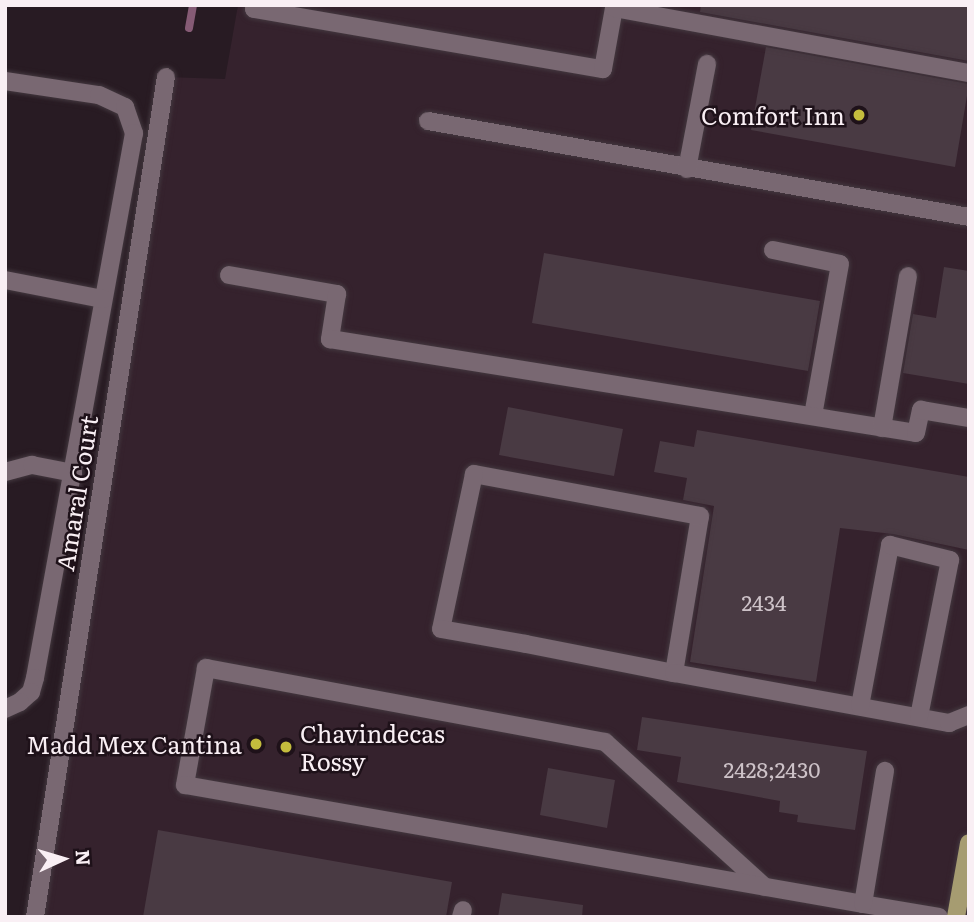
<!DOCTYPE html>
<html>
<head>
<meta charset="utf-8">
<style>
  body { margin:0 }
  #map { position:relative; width:974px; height:922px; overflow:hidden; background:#281b23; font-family:Literata,serif }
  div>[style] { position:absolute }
  .built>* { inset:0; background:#35222d }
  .stream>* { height:8px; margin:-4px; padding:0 4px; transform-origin:4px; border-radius:4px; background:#865b75 }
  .building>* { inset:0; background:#493a43 }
  .roads { filter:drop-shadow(0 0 2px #43383f) drop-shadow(0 0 2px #43383f) }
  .minor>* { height:18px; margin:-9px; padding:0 9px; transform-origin:9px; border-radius:9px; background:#796872 }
  .major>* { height:18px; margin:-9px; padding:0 9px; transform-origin:9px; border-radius:9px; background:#a69c71 }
  .dots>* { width:19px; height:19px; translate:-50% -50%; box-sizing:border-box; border:4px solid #1e1119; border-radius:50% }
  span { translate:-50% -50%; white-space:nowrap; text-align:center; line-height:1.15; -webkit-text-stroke:5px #1e1119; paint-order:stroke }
  .number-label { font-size:21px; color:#cdc2c8 }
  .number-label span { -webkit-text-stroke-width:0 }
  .poi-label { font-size:24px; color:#f9eff4 }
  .right { translate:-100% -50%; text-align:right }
  .left { translate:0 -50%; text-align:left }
  .street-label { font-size:24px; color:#f9eff4 }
  .frame { position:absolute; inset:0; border:7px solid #f9eff4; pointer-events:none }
  .north { position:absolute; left:28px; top:824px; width:70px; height:70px; -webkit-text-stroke:5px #1e1119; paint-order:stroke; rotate:86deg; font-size:19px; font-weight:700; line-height:28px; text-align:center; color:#f9eff4 }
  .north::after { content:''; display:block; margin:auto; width:24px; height:32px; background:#f9eff4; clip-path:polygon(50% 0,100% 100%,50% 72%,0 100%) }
</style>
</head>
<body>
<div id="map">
  <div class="built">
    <div style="clip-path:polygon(238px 5px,969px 5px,969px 917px,35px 917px,166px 77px,225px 79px)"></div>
  </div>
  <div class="stream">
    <div style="left:189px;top:28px;width:23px;rotate:-80deg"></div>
  </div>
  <div class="building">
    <div style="clip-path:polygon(701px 5px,969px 5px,969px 61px,700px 12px)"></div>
    <div style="clip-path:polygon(766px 47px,969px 84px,955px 167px,751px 130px)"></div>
    <div style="clip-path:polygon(544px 253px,820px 301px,808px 371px,532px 323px)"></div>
    <div style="clip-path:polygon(944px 267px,969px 271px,969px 384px,903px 373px,913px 314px,936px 318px)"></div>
    <div style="clip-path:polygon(508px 407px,623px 429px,614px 476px,499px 455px)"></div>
    <div style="clip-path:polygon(697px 430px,969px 477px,969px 550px,893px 534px,840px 528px,816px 682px,690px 662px,714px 506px,683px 500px,687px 478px,654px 472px,660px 441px,694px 447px)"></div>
    <div style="clip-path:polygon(642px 717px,867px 751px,855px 830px,797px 822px,798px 815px,779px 812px,780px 801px,677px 782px,681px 757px,637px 750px)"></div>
    <div style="clip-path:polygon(548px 768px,615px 780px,607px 828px,540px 815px)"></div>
    <div style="clip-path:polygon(158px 830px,452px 882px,446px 917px,143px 917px)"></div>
    <div style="clip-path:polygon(502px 893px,583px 905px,582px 917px,498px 917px)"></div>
  </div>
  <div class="roads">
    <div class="minor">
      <div style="left:255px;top:5px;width:4px;rotate:104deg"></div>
      <div style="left:254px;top:9px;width:354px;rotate:9.8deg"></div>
      <div style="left:603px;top:69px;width:62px;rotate:-79.8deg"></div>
      <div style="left:614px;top:8px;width:361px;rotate:10.4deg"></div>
      <div style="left:5px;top:81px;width:95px;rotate:8.5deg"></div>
      <div style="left:99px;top:95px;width:29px;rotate:25deg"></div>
      <div style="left:125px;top:107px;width:28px;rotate:71deg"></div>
      <div style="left:134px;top:133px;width:554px;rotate:100.3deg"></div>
      <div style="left:35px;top:678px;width:15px;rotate:106deg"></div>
      <div style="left:31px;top:692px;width:15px;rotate:138deg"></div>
      <div style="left:20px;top:702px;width:17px;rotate:155deg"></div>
      <div style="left:428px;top:121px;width:549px;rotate:10.06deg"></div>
      <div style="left:687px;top:169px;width:107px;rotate:-79.2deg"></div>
      <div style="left:773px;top:250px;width:68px;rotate:11.8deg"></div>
      <div style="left:840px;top:264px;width:154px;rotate:100.1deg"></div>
      <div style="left:229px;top:275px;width:110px;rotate:10deg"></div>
      <div style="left:337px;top:294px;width:46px;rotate:98.8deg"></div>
      <div style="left:330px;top:339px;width:593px;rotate:9.11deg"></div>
      <div style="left:916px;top:433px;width:24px;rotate:-78deg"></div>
      <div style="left:921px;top:410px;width:49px;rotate:9.5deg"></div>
      <div style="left:5px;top:280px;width:100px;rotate:11deg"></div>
      <div style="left:882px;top:428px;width:154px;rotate:-80.3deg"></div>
      <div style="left:5px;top:472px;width:28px;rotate:-15deg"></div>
      <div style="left:32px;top:465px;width:42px;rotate:11deg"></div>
      <div style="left:674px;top:673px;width:159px;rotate:-80.6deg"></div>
      <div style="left:700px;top:516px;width:230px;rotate:-169.5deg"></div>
      <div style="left:474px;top:474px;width:158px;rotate:102deg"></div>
      <div style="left:441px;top:629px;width:86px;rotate:10deg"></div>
      <div style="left:526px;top:644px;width:151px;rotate:11.1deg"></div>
      <div style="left:674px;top:673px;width:280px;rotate:10.3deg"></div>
      <div style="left:949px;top:723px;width:22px;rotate:-22deg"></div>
      <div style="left:860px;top:706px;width:164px;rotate:-79.4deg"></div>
      <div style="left:890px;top:545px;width:62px;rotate:14deg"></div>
      <div style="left:950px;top:560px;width:160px;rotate:101.2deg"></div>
      <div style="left:765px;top:887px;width:216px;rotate:-137.8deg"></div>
      <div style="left:605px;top:742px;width:406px;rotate:-169.5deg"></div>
      <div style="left:206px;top:668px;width:119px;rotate:100.2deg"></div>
      <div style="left:185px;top:785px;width:688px;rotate:9.95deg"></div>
      <div style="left:863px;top:904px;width:77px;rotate:9.7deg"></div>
      <div style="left:863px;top:904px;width:135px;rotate:-80.6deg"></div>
      <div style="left:35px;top:917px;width:850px;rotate:-81.14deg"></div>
      <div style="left:461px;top:917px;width:7px;rotate:-74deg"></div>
    </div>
    <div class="major">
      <div style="left:956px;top:917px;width:75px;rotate:-80deg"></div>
    </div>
  </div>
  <div class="dots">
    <div style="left:859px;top:115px;background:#c4bc3d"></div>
    <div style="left:256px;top:744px;background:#c4bc3d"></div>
    <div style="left:286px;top:747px;background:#c4bc3d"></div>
  </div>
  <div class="number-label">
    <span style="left:764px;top:602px">2434</span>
    <span style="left:772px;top:769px">2428;2430</span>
  </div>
  <div class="poi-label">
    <span class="right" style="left:845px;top:115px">Comfort Inn</span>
    <span class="left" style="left:300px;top:747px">Chavindecas<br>Rossy</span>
    <span class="right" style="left:242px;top:744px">Madd Mex Cantina</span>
  </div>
  <div class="street-label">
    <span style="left:76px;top:493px;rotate:-81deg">Amaral Court</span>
  </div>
  <div class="frame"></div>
  <div class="north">N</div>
</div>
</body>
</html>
